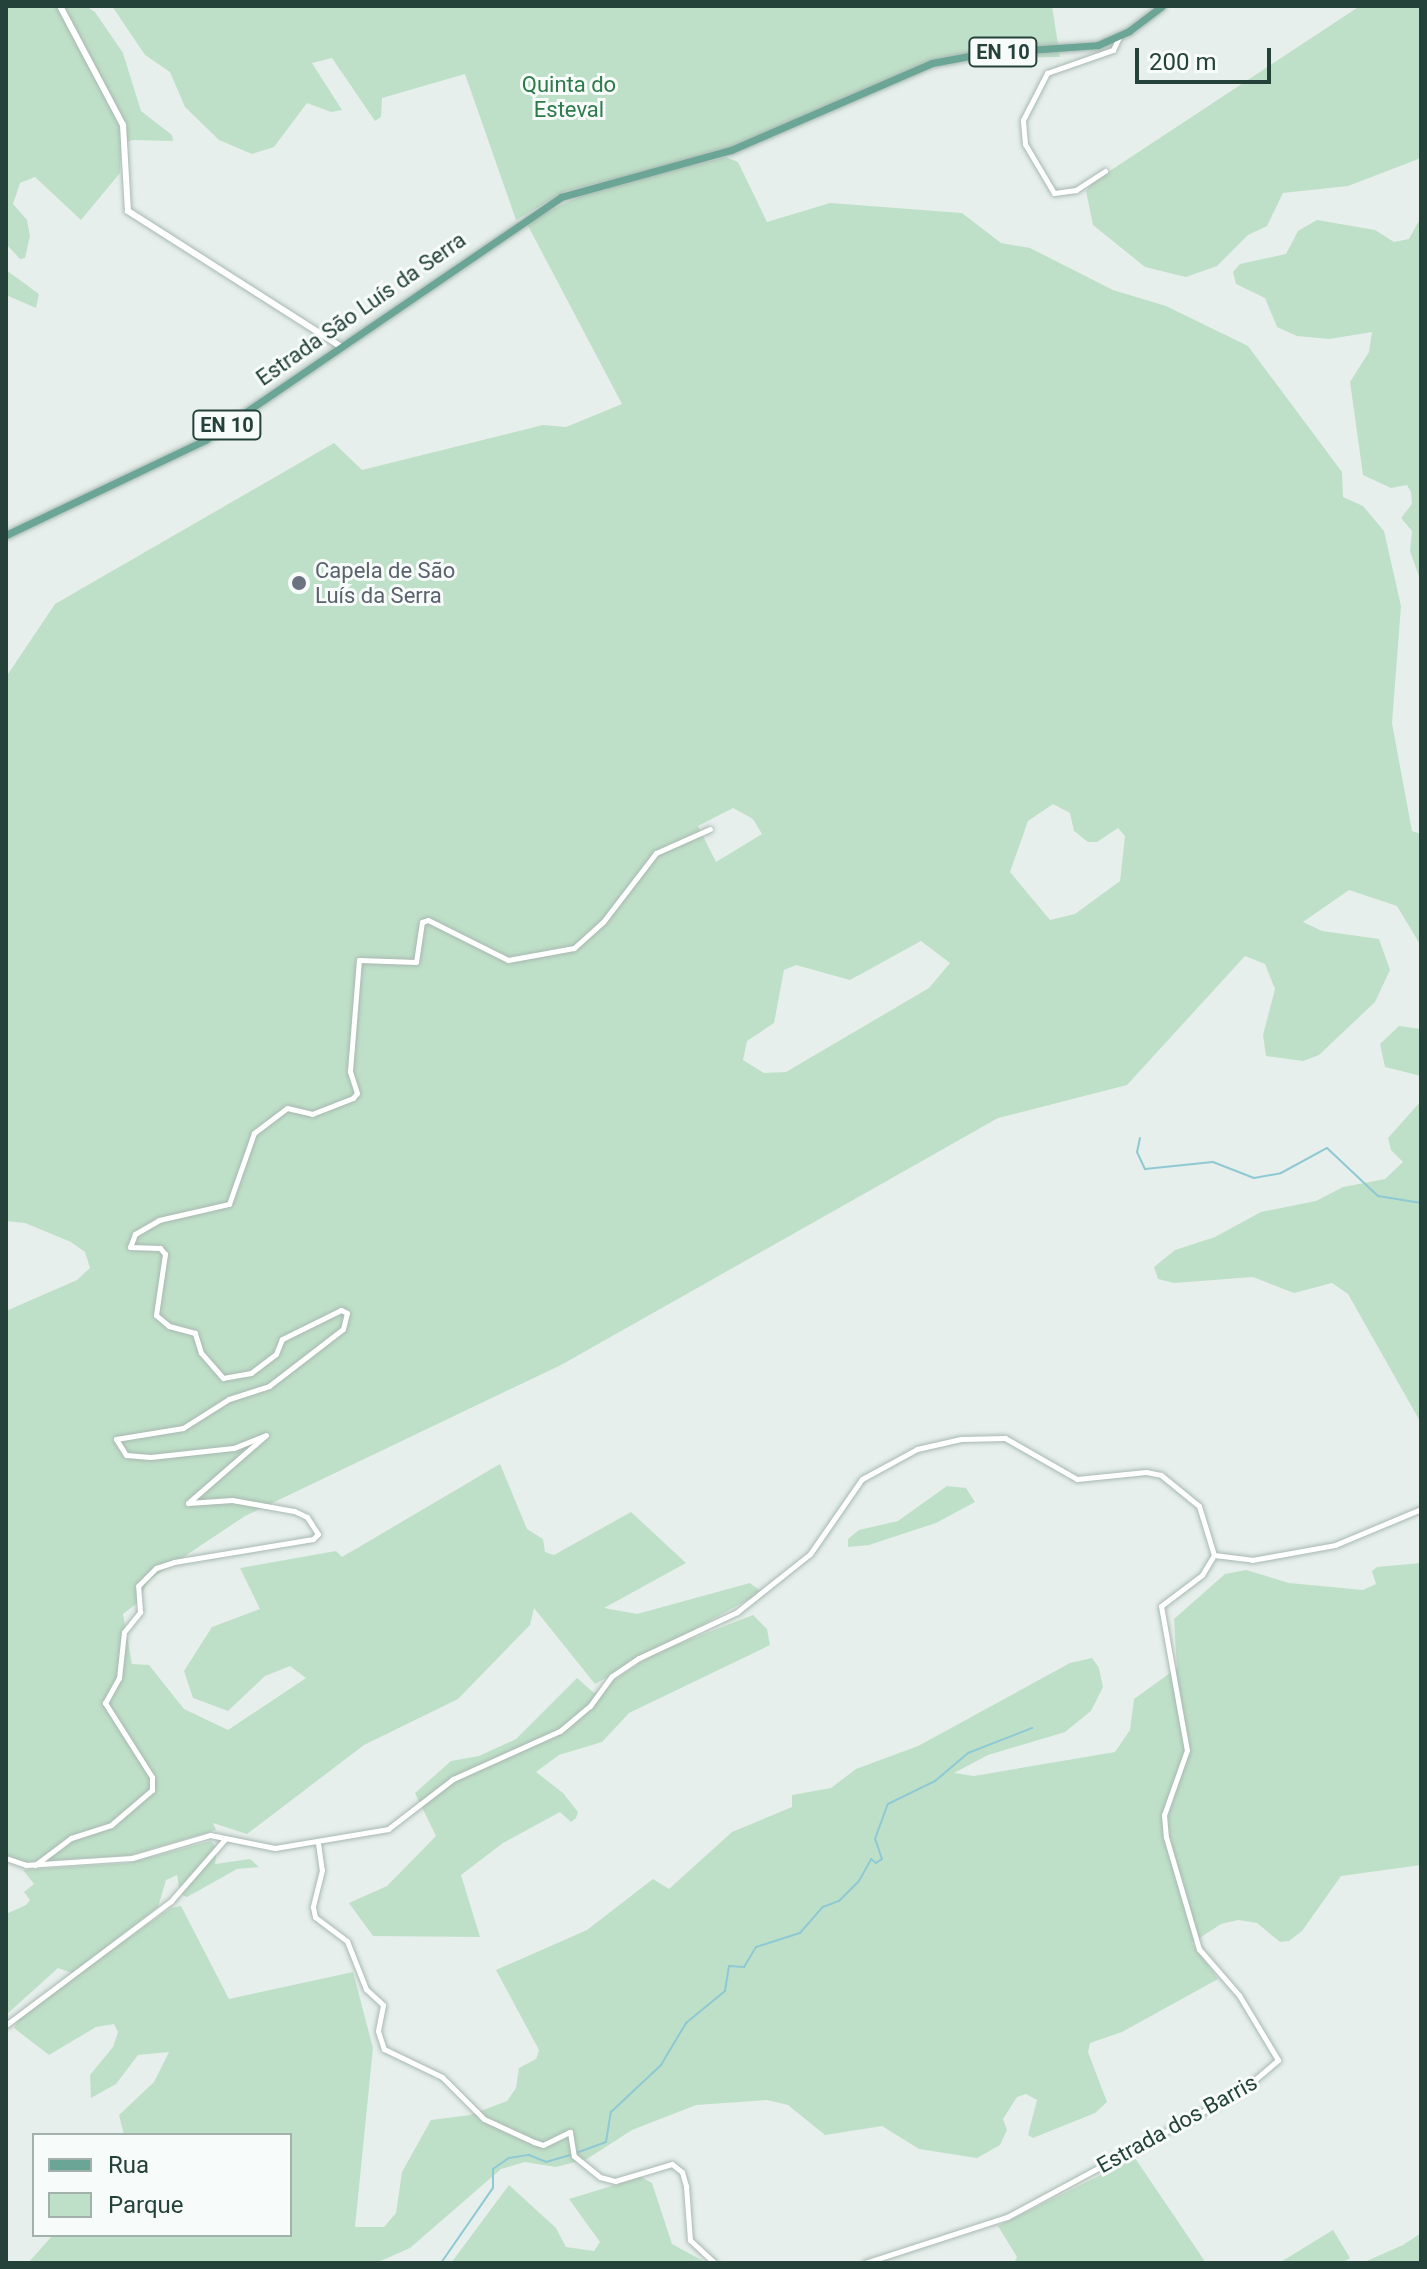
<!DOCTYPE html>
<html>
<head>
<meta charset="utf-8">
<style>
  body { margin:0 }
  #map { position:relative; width:1427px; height:2269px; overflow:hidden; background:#e6efeb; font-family:Roboto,sans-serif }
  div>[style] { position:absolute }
  .green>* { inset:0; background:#bfe0c8 }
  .stream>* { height:2px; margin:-1px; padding:0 1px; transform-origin:1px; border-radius:1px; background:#8ec9d4 }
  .roads { filter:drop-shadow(0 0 2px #a8b8b2) drop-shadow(0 0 2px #a8b8b2) }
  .minor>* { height:5px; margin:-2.5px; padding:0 2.5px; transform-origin:2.5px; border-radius:2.5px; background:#fff }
  .tertiary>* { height:6px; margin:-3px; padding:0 3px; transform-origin:3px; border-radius:3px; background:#fff }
  .primary>* { height:7px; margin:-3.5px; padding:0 3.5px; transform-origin:3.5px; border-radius:3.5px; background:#6aa596 }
  .dots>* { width:22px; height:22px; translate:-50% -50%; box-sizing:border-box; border:4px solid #f7fbf9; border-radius:50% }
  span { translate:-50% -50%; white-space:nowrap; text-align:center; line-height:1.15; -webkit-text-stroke:6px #f7fbf9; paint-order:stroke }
  .shield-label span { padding:2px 6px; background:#f7fbf9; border:2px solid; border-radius:6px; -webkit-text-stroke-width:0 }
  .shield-label { font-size:20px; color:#24423a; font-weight:700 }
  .park-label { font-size:22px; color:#2d7a4b }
  .street-label { font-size:22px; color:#24423a }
  .worship-label { font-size:22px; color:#5b616d }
  .left { translate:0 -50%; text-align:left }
  .frame { position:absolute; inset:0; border:8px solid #24423a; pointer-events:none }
  .legend { position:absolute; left:32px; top:2133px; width:260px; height:104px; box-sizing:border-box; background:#f7fbf9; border:2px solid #a3b1ad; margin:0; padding:10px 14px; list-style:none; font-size:24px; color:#24423a }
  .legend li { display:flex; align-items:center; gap:16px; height:40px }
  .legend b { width:40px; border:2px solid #a3b1ad }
  .scale { position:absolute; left:1135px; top:48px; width:136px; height:36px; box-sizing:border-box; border:4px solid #24423a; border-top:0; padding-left:10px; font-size:24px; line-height:28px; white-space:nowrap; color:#24423a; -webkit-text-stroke:6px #f7fbf9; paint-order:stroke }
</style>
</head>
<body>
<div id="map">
  <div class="green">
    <div style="clip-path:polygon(6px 6px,86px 6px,95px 12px,123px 53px,141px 111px,172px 135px,173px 141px,132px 140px,121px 145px,120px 173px,81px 220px,35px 177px,20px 183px,13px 204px,27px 220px,30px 236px,25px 258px,20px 259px,6px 244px)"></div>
    <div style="clip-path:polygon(112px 6px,1052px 6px,1060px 57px,973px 58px,931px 67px,710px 155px,566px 191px,516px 220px,465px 74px,382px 98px,381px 117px,375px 121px,332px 58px,312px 63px,342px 110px,331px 112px,307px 103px,274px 147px,252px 154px,219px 140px,185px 107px,170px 72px,145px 55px)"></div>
    <div style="clip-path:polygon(1360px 6px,1421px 6px,1421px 158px,1348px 186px,1283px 193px,1267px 226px,1248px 235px,1217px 266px,1186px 277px,1145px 267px,1093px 225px,1086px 191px,1093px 182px)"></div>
    <div style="clip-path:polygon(evenodd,726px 157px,738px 162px,767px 222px,830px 203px,962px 213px,1001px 243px,1030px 248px,1113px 290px,1166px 306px,1248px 346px,1342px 472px,1343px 497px,1363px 506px,1384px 531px,1401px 606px,1392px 723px,1412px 831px,1421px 834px,1421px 946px,1397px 906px,1349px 890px,1303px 922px,1322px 931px,1379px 939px,1390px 970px,1375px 1002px,1319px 1055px,1303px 1061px,1266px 1056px,1263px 1035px,1275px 989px,1265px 964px,1245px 956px,1127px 1085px,998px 1118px,561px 1365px,245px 1516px,149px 1580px,137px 1603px,123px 1614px,132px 1664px,149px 1665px,184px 1709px,228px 1730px,306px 1678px,290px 1666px,265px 1676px,228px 1711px,193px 1698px,184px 1671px,212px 1627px,260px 1609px,240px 1568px,336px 1551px,342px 1557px,500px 1464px,527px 1529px,543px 1539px,545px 1552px,554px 1555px,631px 1512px,686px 1563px,604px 1608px,637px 1614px,750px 1583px,762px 1592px,595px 1684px,534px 1608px,530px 1625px,458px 1699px,364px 1745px,247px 1834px,213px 1823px,216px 1830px,127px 1856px,20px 1862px,6px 1855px,6px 1311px,77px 1280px,90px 1268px,85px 1252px,71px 1242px,25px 1223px,6px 1221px,6px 677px,55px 604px,334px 443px,362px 470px,543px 425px,566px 427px,622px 404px,526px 222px,593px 190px,726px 157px,1053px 804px,1070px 813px,1074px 831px,1088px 842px,1097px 842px,1118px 828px,1125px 836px,1120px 881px,1075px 914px,1050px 920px,1010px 872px,1028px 821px,1053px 804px,726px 157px,733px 808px,753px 819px,762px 834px,716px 862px,698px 826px,733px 808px,726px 157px,921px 941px,950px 963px,929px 988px,786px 1072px,764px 1073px,743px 1060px,747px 1041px,774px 1023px,784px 970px,796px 965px,850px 980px,921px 941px)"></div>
    <div style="clip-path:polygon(1421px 217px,1421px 582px,1410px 551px,1412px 531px,1401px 518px,1412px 504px,1411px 492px,1407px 485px,1391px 488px,1363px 475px,1350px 382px,1369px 352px,1372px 332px,1329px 339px,1297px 336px,1277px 327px,1265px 298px,1236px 284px,1233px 272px,1240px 264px,1286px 254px,1298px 231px,1317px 220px,1375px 230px,1394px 242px,1409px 239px)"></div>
    <div style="clip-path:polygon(6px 270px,39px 294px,36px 308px,6px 295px)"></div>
    <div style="clip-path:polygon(1399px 1026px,1421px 1029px,1421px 1076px,1385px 1067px,1380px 1044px)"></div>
    <div style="clip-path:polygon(1421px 1101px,1421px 1423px,1348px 1294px,1332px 1283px,1294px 1293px,1253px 1277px,1174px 1283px,1158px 1279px,1154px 1267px,1175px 1250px,1215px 1237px,1261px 1212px,1316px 1201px,1343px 1187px,1385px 1179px,1403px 1162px,1391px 1150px,1388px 1138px)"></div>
    <div style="clip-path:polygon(947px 1486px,966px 1488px,975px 1502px,936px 1523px,869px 1545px,848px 1547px,848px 1539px,859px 1530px,898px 1521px)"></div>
    <div style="clip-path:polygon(1421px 1563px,1421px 1865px,1341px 1876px,1302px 1931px,1289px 1941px,1280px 1942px,1257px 1923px,1238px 1920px,1221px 1924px,1192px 1943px,1218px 1979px,1122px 2032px,1090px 2043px,1088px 2052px,1107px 2102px,1095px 2113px,1033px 2138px,1028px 2135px,1037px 2100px,1026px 2094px,1017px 2097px,1003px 2119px,1007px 2130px,1000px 2145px,977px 2158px,919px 2149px,882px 2126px,825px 2135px,788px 2105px,767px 2100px,696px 2105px,632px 2130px,587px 2159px,556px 2167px,525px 2162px,501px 2169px,410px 2248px,376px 2263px,28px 2263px,53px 2235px,290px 2235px,290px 2135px,124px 2135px,119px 2115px,154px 2082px,169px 2052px,138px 2055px,116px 2084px,91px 2098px,90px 2075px,113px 2047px,118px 2032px,114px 2024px,96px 2027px,49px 2055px,14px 2028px,21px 2015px,43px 1998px,171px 1908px,181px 1906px,229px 1999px,353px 1972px,373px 2048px,355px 2227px,384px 2227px,396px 2213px,402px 2172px,431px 2120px,470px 2115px,507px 2101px,516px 2088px,519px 2068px,536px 2059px,539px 2050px,496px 1970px,587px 1930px,653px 1879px,669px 1889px,732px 1832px,792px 1807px,792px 1795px,831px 1788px,856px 1769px,918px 1746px,1070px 1663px,1092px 1658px,1099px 1668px,1103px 1687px,1091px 1711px,1065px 1732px,988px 1755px,954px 1773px,974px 1776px,1115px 1752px,1130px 1730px,1134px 1699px,1177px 1668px,1174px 1619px,1225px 1574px,1246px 1570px,1289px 1583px,1363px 1590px,1376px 1584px,1372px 1571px,1377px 1567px)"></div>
    <div style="clip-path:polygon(753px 1615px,767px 1629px,770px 1645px,629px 1713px,602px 1742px,559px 1755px,536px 1772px,563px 1793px,578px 1812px,576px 1818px,571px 1822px,560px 1812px,503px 1843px,461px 1875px,480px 1937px,373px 1936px,349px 1903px,387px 1886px,436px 1836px,415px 1793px,451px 1761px,479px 1756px,516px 1739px,577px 1678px,594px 1693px,655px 1653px)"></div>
    <div style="clip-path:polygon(211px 1841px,217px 1848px,215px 1864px,250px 1859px,259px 1867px,237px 1869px,187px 1897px,180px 1894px,177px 1875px,166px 1880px,158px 1907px,72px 1973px,58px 1968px,6px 2015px,6px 1914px,26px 1905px,30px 1900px,24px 1892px,34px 1884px,23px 1870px,129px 1863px)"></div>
    <div style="clip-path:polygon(1135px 2158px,1206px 2263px,1014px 2263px,1017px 2257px,998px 2226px)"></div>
    <div style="clip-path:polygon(641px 2177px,652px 2183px,672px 2244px,707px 2263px,451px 2263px,509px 2185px,556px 2228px,566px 2247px,594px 2251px,600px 2242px,569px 2199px)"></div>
    <div style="clip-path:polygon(1333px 2230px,1350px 2258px,1342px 2263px,1279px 2263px)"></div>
    <div style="clip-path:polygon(1421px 2233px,1421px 2263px,1362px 2263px,1403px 2245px)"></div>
  </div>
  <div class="stream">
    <div style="left:1140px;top:1138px;width:14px;rotate:102deg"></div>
    <div style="left:1137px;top:1152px;width:19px;rotate:65deg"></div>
    <div style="left:1145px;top:1169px;width:68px;rotate:-5.9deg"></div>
    <div style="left:1213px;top:1162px;width:44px;rotate:21.3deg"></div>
    <div style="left:1254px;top:1178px;width:27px;rotate:-10deg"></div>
    <div style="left:1281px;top:1173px;width:52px;rotate:-28.5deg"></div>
    <div style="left:1327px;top:1148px;width:70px;rotate:43.3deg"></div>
    <div style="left:1378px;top:1196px;width:44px;rotate:9.2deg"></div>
    <div style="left:576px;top:2153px;width:32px;rotate:-20deg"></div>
    <div style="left:606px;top:2142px;width:30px;rotate:-81deg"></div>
    <div style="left:611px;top:2112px;width:69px;rotate:-43.2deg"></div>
    <div style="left:661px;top:2065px;width:49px;rotate:-59.2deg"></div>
    <div style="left:686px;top:2023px;width:50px;rotate:-39.4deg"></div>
    <div style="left:725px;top:1991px;width:25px;rotate:-81deg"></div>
    <div style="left:729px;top:1966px;width:15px;rotate:4deg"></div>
    <div style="left:744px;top:1967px;width:23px;rotate:-59deg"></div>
    <div style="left:756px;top:1947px;width:46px;rotate:-17.7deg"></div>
    <div style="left:800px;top:1933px;width:35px;rotate:-49deg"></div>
    <div style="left:823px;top:1907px;width:17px;rotate:-21deg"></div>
    <div style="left:839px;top:1901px;width:28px;rotate:-45deg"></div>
    <div style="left:859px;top:1881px;width:25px;rotate:-61deg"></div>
    <div style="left:871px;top:1859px;width:6px;rotate:39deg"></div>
    <div style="left:876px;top:1863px;width:7px;rotate:-34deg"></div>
    <div style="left:882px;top:1859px;width:21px;rotate:-109deg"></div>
    <div style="left:875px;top:1839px;width:37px;rotate:-70deg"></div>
    <div style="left:888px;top:1804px;width:52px;rotate:-26.1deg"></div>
    <div style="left:935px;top:1781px;width:43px;rotate:-40.3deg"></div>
    <div style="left:968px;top:1753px;width:69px;rotate:-21.3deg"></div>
    <div style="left:441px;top:2263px;width:91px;rotate:-55.3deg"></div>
    <div style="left:493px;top:2188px;width:19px;rotate:-90deg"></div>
    <div style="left:493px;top:2169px;width:19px;rotate:-35deg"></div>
    <div style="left:509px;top:2158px;width:20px;rotate:-9deg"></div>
    <div style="left:529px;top:2155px;width:18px;rotate:22deg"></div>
    <div style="left:546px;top:2162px;width:26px;rotate:-16deg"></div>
  </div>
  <div class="roads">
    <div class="minor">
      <div style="left:1105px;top:171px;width:35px;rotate:147deg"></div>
      <div style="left:1076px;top:190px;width:22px;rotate:172deg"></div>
      <div style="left:1054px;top:193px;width:57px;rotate:-120.6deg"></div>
      <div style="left:1025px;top:144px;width:24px;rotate:-95deg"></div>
      <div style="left:1023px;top:120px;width:53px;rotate:-62.9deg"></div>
      <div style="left:1047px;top:73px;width:70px;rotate:-19.2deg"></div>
      <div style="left:1113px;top:50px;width:14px;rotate:-65deg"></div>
      <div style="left:1214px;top:1555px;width:38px;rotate:7deg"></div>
      <div style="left:1252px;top:1560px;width:84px;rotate:-10.2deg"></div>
      <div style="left:1335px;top:1545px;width:93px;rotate:-22.7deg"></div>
      <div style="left:318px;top:1843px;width:27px;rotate:82deg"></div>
      <div style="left:322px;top:1870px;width:38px;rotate:104deg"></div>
      <div style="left:313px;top:1907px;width:10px;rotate:79deg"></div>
      <div style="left:315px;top:1917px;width:40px;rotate:37deg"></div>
      <div style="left:347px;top:1941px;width:52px;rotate:68.4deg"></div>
      <div style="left:366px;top:1989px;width:23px;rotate:43deg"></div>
      <div style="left:383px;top:2005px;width:26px;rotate:101deg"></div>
      <div style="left:378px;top:2031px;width:19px;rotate:72deg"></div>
      <div style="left:384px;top:2049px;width:64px;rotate:25.8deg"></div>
      <div style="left:442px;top:2077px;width:59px;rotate:45deg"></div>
      <div style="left:484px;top:2119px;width:55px;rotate:24.7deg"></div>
      <div style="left:534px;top:2142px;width:9px;rotate:18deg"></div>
      <div style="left:543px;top:2145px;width:30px;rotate:-26deg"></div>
      <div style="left:570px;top:2132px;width:24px;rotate:81deg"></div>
      <div style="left:574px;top:2156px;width:33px;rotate:39deg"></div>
      <div style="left:600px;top:2177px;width:16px;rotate:15deg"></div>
      <div style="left:615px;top:2181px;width:59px;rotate:-16.6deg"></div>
      <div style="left:672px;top:2164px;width:13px;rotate:39deg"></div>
      <div style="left:682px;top:2172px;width:15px;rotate:74deg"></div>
      <div style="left:686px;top:2186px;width:54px;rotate:85.8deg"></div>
      <div style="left:690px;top:2240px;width:34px;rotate:43deg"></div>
      <div style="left:6px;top:1858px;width:21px;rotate:19deg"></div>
      <div style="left:26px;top:1865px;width:106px;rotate:-3.8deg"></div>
      <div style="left:132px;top:1858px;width:81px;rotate:-16.4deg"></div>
      <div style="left:210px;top:1835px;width:66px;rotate:11.3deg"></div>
      <div style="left:275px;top:1848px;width:115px;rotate:-9.5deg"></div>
      <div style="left:388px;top:1829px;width:82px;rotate:-37.6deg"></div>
      <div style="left:453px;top:1779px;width:117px;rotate:-24.2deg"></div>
      <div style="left:560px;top:1731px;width:39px;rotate:-40deg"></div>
      <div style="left:590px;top:1706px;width:37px;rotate:-54deg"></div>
      <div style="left:612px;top:1676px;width:32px;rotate:-34deg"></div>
      <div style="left:639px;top:1658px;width:108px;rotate:-25.1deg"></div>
      <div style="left:737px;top:1612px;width:93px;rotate:-38.5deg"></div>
      <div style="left:810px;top:1554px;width:91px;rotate:-55.3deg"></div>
      <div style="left:862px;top:1479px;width:63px;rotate:-28.6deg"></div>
      <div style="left:917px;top:1449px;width:45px;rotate:-12.8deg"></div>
      <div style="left:961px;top:1439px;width:44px;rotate:-1.3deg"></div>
      <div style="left:1005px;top:1438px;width:83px;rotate:29.7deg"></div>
      <div style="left:1077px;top:1479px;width:69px;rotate:-5.8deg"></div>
      <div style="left:1146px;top:1472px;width:15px;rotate:11deg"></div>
      <div style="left:1161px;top:1475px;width:49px;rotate:39.2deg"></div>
      <div style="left:1199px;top:1506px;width:51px;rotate:73deg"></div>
      <div style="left:1214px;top:1555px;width:23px;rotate:121deg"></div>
      <div style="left:1202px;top:1575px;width:51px;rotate:142.9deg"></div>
      <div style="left:1161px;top:1606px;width:146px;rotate:79.8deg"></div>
      <div style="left:1187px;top:1750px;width:69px;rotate:109.5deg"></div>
      <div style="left:1164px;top:1815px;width:22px;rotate:85deg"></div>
      <div style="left:1166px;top:1837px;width:117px;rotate:73.6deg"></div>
      <div style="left:1199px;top:1949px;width:61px;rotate:49deg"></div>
      <div style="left:1239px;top:1995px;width:76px;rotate:59deg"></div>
      <div style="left:1278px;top:2060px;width:46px;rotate:139.4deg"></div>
      <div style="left:1243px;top:2090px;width:268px;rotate:151.7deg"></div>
      <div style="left:1007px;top:2217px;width:149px;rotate:162.1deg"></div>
      <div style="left:35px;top:1865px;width:45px;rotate:-36.9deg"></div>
      <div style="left:71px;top:1838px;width:42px;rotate:-18deg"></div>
      <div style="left:111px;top:1825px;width:54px;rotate:-40.5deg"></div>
      <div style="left:152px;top:1790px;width:13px;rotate:-90deg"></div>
      <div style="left:152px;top:1777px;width:88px;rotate:-122.4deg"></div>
      <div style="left:105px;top:1703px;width:29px;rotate:-61deg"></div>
      <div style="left:119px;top:1678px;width:46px;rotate:-83.8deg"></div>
      <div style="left:124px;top:1632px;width:26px;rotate:-51deg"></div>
      <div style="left:140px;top:1612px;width:26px;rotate:-94deg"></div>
      <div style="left:138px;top:1586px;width:25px;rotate:-45deg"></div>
      <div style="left:156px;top:1568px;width:19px;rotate:-18deg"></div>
      <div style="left:174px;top:1562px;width:141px;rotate:-9.4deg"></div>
      <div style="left:313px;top:1539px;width:7px;rotate:-45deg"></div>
      <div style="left:318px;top:1534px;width:20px;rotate:-123deg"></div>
      <div style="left:307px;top:1517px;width:14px;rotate:-155deg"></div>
      <div style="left:294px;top:1511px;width:63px;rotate:-169.9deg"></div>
      <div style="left:232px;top:1500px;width:44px;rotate:176.1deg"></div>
      <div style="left:188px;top:1503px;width:103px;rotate:-41.1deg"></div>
      <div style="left:266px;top:1435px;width:35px;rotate:158deg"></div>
      <div style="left:233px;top:1448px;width:83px;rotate:173.8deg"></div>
      <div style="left:150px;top:1457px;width:24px;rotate:-175deg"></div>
      <div style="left:126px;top:1455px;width:19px;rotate:-122deg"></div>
      <div style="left:116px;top:1439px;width:68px;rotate:-9.3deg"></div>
      <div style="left:183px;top:1428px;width:54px;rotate:-32.2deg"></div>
      <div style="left:229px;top:1399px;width:42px;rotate:-18deg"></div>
      <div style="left:269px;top:1386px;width:93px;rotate:-37.6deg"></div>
      <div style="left:343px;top:1329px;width:16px;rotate:-76deg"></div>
      <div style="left:347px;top:1313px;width:7px;rotate:-153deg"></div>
      <div style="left:341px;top:1310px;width:66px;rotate:153.8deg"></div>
      <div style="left:282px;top:1339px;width:16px;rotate:112deg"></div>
      <div style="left:276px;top:1354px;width:31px;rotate:143deg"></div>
      <div style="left:251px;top:1373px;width:28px;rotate:170deg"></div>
      <div style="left:223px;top:1378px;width:33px;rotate:-131deg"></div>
      <div style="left:201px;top:1353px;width:21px;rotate:-107deg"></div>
      <div style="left:195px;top:1333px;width:27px;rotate:-165deg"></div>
      <div style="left:169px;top:1326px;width:17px;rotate:-140deg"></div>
      <div style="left:156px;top:1315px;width:62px;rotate:-81.6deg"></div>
      <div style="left:165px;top:1254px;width:8px;rotate:-130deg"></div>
      <div style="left:160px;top:1248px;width:30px;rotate:-178deg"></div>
      <div style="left:130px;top:1247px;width:14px;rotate:-69deg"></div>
      <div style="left:135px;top:1234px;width:28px;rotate:-30deg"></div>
      <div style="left:159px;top:1220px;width:72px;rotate:-12.9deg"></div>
      <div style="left:229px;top:1204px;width:75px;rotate:-70.6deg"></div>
      <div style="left:254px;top:1133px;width:41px;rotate:-37.1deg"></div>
      <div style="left:287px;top:1108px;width:26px;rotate:13deg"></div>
      <div style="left:312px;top:1114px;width:44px;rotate:-21.3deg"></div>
      <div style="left:353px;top:1098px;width:6px;rotate:-51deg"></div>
      <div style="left:357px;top:1093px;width:23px;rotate:-108deg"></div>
      <div style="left:350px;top:1071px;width:111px;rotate:-85.4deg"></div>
      <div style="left:359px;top:960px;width:57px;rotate:2deg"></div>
      <div style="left:416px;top:962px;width:40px;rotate:-81.5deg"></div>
      <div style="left:422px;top:922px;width:6px;rotate:-18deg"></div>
      <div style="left:428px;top:920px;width:89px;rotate:26.6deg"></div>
      <div style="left:508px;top:960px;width:67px;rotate:-10.3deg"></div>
      <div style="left:574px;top:948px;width:39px;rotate:-42deg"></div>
      <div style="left:603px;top:922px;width:87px;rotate:-52.5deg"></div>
      <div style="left:656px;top:853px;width:59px;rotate:-24deg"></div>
      <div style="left:6px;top:2025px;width:206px;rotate:-36.9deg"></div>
      <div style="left:171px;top:1901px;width:82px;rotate:-48.9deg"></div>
    </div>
    <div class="tertiary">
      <div style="left:60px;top:6px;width:135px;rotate:62.1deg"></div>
      <div style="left:123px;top:125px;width:86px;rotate:86.7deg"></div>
      <div style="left:128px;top:211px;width:251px;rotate:32.5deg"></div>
    </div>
    <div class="primary">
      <div style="left:6px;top:535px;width:221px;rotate:-25.5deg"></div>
      <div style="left:205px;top:440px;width:431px;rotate:-34.3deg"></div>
      <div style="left:561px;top:197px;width:176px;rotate:-15.5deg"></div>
      <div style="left:731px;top:150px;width:219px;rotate:-23.4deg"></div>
      <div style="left:932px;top:63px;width:54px;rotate:-10.7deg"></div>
      <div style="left:985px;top:53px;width:113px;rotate:-4deg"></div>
      <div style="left:1098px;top:45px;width:34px;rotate:-24deg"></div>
      <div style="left:1129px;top:31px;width:41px;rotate:-37.1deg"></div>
    </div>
  </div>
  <div class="dots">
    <div style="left:299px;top:583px;background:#6b7280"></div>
  </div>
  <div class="shield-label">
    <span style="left:1003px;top:52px">EN 10</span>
    <span style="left:227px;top:425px">EN 10</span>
  </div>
  <div class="park-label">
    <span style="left:569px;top:97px">Quinta do<br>Esteval</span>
  </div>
  <div class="street-label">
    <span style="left:361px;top:309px;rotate:-35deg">Estrada São Luís da Serra</span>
    <span style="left:1177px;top:2124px;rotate:-29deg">Estrada dos Barris</span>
  </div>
  <div class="worship-label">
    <span class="left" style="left:315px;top:583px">Capela de São<br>Luís da Serra</span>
  </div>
  <div class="frame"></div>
  <ul class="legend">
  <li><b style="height:10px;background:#6aa596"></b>Rua</li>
  <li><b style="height:22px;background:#bfe0c8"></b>Parque</li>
  </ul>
  <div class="scale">200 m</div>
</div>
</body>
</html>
